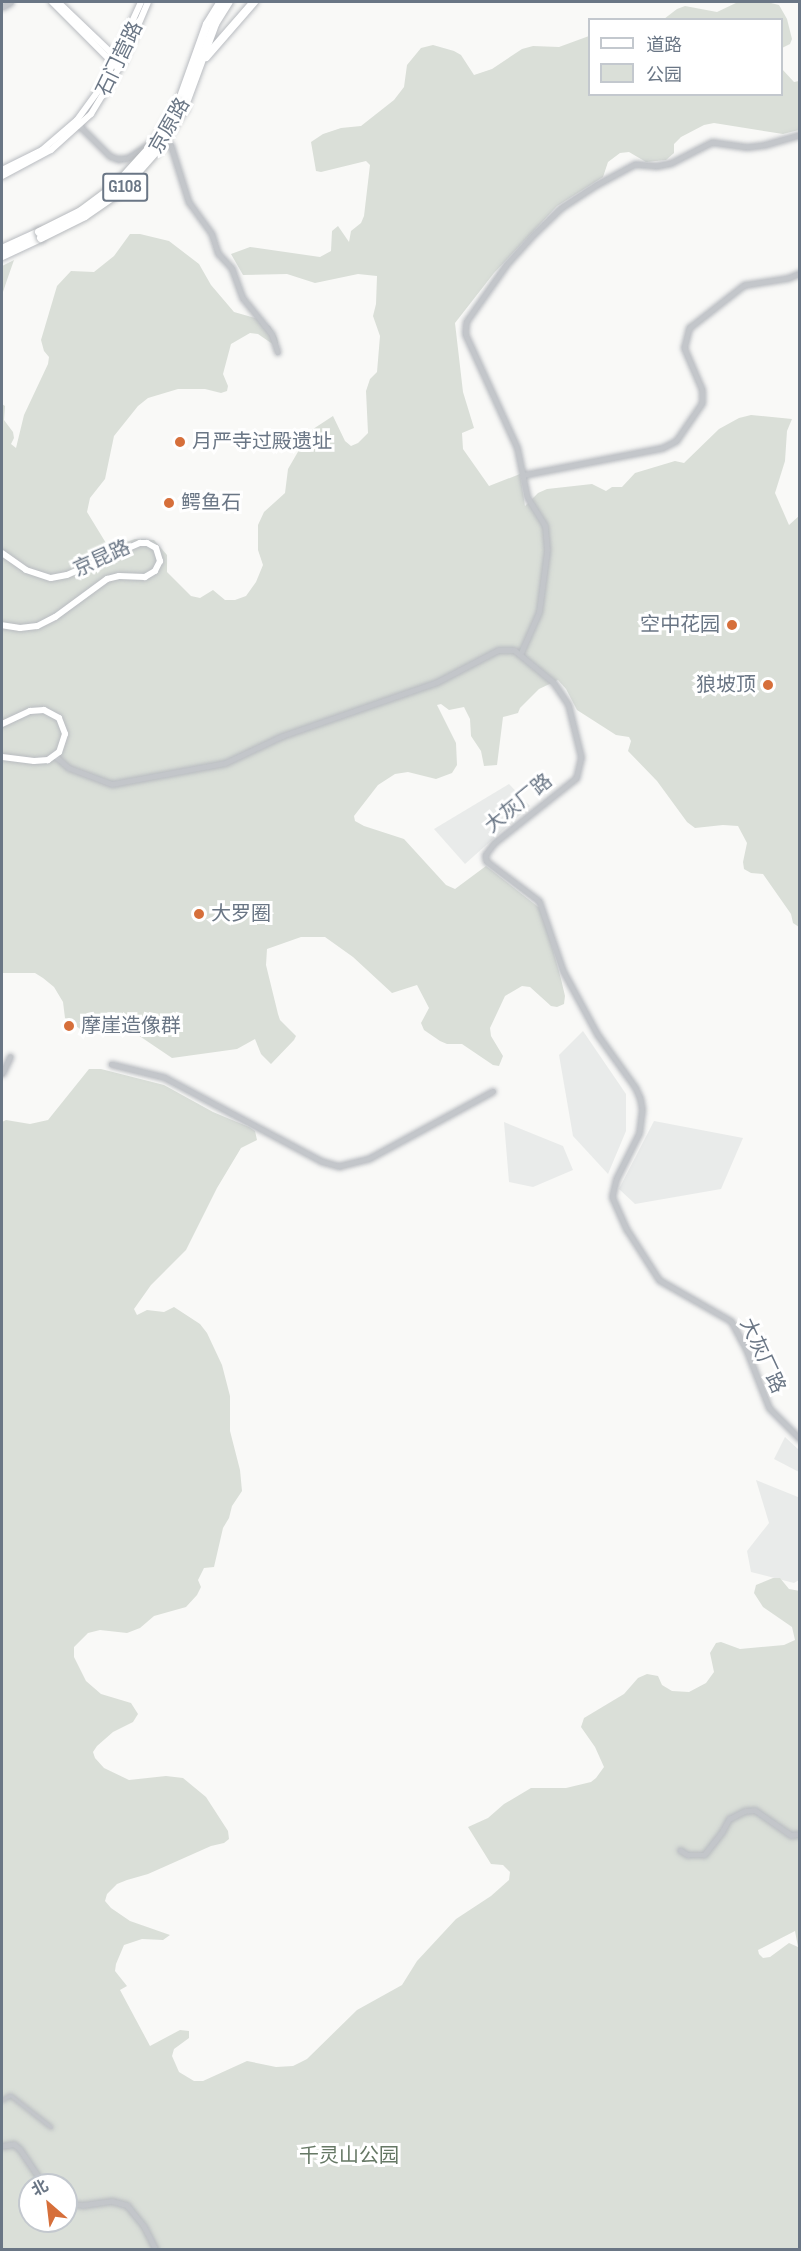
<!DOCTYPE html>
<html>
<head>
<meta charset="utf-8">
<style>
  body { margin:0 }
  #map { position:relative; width:801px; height:2251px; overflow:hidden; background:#f9f9f7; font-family:"Sofia Sans Condensed","Noto Sans SC",sans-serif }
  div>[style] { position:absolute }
  .built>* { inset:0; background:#e9ebea }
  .green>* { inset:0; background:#dadfd8 }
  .roads { filter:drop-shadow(0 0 2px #b8bbc0) drop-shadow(0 0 2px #b8bbc0) }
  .pedestrian>* { height:3px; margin:-1.5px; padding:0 1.5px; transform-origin:1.5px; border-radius:1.5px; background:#c3c6ca }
  .minor>* { height:4.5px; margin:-2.25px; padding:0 2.25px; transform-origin:2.25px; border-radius:2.25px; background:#c3c6ca }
  .tertiary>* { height:5px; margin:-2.5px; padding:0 2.5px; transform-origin:2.5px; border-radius:2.5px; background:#c3c6ca }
  .secondary>* { height:6px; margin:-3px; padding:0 3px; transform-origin:3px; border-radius:3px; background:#fff }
  .trunk>* { height:8px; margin:-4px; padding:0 4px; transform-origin:4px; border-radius:4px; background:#fff }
  .bridges { filter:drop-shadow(0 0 2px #b6b9bc) drop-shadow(0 0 2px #b6b9bc) }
  .trunk-bridge>* { height:8px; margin:-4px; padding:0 4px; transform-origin:4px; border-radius:4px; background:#fff }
  .dots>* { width:16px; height:16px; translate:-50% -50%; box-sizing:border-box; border:3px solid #fff; border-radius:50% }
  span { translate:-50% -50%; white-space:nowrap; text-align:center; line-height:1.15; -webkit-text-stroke:6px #fff; paint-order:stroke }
  .shield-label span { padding:2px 4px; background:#fff; border:2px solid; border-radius:4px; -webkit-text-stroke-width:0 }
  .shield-label { font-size:18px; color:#6a7685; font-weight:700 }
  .street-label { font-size:20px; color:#6a7685 }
  .poi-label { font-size:20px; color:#6a7685 }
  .left { translate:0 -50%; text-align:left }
  .right { translate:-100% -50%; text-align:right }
  .park-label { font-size:20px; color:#667865 }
  .frame { position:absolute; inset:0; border:3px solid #6a7685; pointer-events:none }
  .legend { position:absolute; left:588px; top:18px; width:195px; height:78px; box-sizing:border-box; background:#fff; border:2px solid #c3c8ce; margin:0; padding:8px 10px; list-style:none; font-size:18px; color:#6a7685 }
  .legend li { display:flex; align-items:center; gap:12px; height:30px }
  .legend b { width:30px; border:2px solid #c3c8ce }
  .north { position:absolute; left:18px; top:2173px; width:60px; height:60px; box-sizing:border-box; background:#fff; border:2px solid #c3c8ce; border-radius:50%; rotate:332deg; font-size:16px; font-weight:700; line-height:24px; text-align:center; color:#6a7685 }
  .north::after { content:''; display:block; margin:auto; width:21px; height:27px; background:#d66f3a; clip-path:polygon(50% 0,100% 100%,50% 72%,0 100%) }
</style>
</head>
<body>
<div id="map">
  <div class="built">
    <div style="clip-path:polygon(509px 784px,530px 806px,465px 864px,434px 829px)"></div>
    <div style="clip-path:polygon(583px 1031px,626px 1094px,626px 1131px,608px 1174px,573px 1136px,559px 1055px)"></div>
    <div style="clip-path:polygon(654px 1121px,743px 1138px,721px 1189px,635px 1204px,619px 1189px)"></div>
    <div style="clip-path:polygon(504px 1122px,563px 1146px,573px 1170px,533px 1187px,509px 1182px)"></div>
    <div style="clip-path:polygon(785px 1437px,799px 1450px,799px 1472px,774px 1459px)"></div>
    <div style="clip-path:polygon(756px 1480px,798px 1497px,799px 1580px,794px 1583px,751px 1572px,747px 1551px,769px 1523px)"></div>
  </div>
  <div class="green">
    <div style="clip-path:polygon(738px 2px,767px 2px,779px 5px,787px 19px,792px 39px,790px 44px,782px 48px,782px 20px,664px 19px,677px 9px,685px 6px,717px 12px)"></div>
    <div style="clip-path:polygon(589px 36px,590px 94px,782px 94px,782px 69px,794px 82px,799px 81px,799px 130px,783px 134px,714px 123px,704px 125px,681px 137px,674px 144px,674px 153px,666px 160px,646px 162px,629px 152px,620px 153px,608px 162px,603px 177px,557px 206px,494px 273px,455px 323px,463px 392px,474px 428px,462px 433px,463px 449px,489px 486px,520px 474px,525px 506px,538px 493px,547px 489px,592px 484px,606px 491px,612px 487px,622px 487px,635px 473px,675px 461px,684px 463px,719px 429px,739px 418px,751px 415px,792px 419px,787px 431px,785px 461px,775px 493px,789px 525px,799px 516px,799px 927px,793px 923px,791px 914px,763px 874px,751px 873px,744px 869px,743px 862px,747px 843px,738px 826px,723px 825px,695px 828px,687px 822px,657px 781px,628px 751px,631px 741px,629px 737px,616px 735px,577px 710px,566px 689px,558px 680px,539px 689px,520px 708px,518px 713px,503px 717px,497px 765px,484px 766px,481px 751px,471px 736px,470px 719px,464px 707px,449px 710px,441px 704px,437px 705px,456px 743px,457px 765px,452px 773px,436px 779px,408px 772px,395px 774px,378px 785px,354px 816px,355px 821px,364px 826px,404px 839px,446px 885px,455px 889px,486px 866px,542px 910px,561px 979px,565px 996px,564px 1004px,557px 1007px,551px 1006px,530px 987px,522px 986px,505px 996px,490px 1028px,491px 1036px,503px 1056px,499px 1066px,493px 1065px,462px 1044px,447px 1044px,440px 1041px,424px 1030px,421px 1023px,429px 1008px,417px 985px,392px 993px,353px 957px,325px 937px,301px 937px,267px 949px,266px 965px,278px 1014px,280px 1020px,296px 1036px,294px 1040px,271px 1064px,261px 1054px,255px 1039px,237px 1049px,172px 1058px,135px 1033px,80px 1029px,65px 1018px,63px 1002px,54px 987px,43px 978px,35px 973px,2px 973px,2px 404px,5px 406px,4px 420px,13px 432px,14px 438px,11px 444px,16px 448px,24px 415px,48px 364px,49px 357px,44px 351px,41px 340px,57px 286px,71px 271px,94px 272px,114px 256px,130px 234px,140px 234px,169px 241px,199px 264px,211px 285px,234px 312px,255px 318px,270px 326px,277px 338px,278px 343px,274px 345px,258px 334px,250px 333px,231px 344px,223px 374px,228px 386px,227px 391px,221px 393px,205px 389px,178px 389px,148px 398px,138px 406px,114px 436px,105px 479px,90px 498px,87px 512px,109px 548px,135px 539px,154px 540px,167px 555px,167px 572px,191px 596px,200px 598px,213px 590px,225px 600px,235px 600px,246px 596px,256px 582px,263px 565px,258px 550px,258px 525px,264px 512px,285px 493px,288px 469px,310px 431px,333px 416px,345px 441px,351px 446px,358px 443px,368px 433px,366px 391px,370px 379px,377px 372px,380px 336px,373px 316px,376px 304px,377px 276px,358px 274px,315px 283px,287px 274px,243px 275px,231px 254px,250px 247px,320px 257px,331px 251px,332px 231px,338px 226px,349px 242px,351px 231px,361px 223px,364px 216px,370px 165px,366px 161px,321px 172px,316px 171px,311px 142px,323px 134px,341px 128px,361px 126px,394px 100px,404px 87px,407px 65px,421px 48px,433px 45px,454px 51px,461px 55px,474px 75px,492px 69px,522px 49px,533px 46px,559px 47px)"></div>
    <div style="clip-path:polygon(14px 260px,7px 280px,2px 295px,2px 266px)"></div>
    <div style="clip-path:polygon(evenodd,89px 1069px,101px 1069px,164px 1085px,213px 1112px,249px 1127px,255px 1131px,257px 1140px,241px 1148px,217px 1188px,186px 1250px,151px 1285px,134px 1309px,137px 1315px,147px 1310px,164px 1312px,174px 1307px,200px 1324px,207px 1333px,222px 1365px,230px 1396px,230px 1431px,240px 1470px,242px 1491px,232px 1506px,229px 1518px,223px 1528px,214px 1567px,204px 1568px,198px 1580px,201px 1587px,197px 1595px,186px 1607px,154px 1616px,140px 1628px,127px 1633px,100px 1630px,88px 1633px,74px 1647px,74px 1657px,86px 1681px,101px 1694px,131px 1703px,138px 1714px,133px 1722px,113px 1732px,97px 1746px,93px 1752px,95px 1758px,104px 1768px,129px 1780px,166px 1776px,183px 1778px,206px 1797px,228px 1831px,229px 1839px,224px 1843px,211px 1846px,148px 1874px,127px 1880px,117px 1884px,107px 1894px,105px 1901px,111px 1908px,130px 1921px,170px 1935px,163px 1940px,142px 1939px,124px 1945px,116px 1964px,115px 1971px,127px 1986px,120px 1990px,150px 2046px,180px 2030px,189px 2031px,189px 2038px,174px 2049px,172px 2056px,179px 2072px,194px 2081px,203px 2081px,247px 2061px,276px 2067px,293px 2066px,307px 2059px,357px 2010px,402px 1985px,417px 1961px,456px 1919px,491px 1896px,509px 1880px,510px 1872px,503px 1865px,491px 1864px,468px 1827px,488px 1818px,504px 1804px,531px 1788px,566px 1788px,591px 1782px,596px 1778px,604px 1767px,595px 1747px,581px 1727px,584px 1718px,624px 1694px,638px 1678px,647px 1674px,658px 1676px,662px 1685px,672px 1691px,689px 1692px,706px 1683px,714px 1672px,710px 1653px,716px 1643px,721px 1642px,740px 1649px,784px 1645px,795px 1640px,792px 1627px,763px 1607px,754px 1593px,756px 1585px,773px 1578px,780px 1578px,789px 1589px,800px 1591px,799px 2249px,2px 2250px,2px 1122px,6px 1120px,30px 1124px,48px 1120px,89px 1069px,795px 1931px,798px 1947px,789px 1943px,770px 1957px,763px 1958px,759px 1954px,758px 1950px,795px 1931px,89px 1069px,30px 2185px,66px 2185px,66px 2221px,30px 2221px,30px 2185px)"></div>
  </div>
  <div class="roads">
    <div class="pedestrian">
      <div style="left:2px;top:2100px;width:9px;rotate:-32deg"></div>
      <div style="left:10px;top:2095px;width:52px;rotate:38deg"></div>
    </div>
    <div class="minor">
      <div style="left:77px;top:123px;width:47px;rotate:45deg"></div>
      <div style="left:110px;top:156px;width:9px;rotate:21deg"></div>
      <div style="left:118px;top:159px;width:10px;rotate:-6deg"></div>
      <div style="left:128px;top:158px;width:31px;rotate:-33deg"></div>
      <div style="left:162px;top:141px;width:10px;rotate:24deg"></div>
      <div style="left:171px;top:145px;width:60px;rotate:72.5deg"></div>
      <div style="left:189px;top:202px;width:39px;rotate:54deg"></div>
      <div style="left:212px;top:234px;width:20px;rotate:72deg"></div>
      <div style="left:218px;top:253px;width:21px;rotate:47deg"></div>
      <div style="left:232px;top:268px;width:32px;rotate:70deg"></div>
      <div style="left:243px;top:298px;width:46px;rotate:51.1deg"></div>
      <div style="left:272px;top:334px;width:19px;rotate:72deg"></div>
      <div style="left:523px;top:475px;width:142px;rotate:-11deg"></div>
      <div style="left:662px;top:448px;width:16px;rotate:-27deg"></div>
      <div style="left:676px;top:441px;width:46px;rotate:-55.6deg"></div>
      <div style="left:702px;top:403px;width:13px;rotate:-90deg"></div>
      <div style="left:702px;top:390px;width:46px;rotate:-113.2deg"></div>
      <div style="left:684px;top:348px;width:21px;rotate:-76deg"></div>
      <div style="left:689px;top:328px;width:70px;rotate:-38deg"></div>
      <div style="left:744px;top:285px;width:45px;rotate:-9deg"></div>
      <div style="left:788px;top:278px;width:13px;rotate:-23deg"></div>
      <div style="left:520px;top:655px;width:47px;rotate:-66.2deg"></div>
      <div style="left:539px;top:612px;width:63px;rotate:-82.6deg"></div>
      <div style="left:547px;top:550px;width:24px;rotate:-95deg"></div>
      <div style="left:545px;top:526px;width:34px;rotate:-122deg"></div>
      <div style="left:527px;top:497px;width:50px;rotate:-101.5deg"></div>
      <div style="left:517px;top:448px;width:125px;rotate:-114.5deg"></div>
      <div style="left:465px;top:334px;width:12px;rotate:-85deg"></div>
      <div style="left:466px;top:322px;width:70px;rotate:-54.9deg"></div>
      <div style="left:506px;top:265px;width:42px;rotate:-47.9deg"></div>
      <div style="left:534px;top:234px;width:37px;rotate:-44deg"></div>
      <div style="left:561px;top:208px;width:42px;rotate:-33.3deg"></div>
      <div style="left:596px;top:185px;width:44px;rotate:-28.3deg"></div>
      <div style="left:635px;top:164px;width:21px;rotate:5deg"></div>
      <div style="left:656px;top:166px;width:15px;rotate:-11deg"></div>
      <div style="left:671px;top:163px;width:46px;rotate:-27.1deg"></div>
      <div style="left:712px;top:142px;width:35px;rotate:8deg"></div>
      <div style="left:747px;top:147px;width:17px;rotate:-7deg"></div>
      <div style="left:764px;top:145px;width:37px;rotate:-16deg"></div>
      <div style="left:111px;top:1064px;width:55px;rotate:13.8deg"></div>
      <div style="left:164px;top:1077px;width:178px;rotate:28.1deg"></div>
      <div style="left:321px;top:1161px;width:19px;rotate:16deg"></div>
      <div style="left:339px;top:1166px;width:30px;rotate:-14deg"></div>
      <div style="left:368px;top:1159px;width:142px;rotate:-28.5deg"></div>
      <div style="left:2px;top:1074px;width:19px;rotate:-65deg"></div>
      <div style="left:680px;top:1850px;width:9px;rotate:32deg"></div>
      <div style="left:688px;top:1855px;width:16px"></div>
      <div style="left:704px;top:1855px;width:29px;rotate:-52deg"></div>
      <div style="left:722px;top:1832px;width:15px;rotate:-62deg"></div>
      <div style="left:729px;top:1819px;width:18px;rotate:-27deg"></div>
      <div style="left:745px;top:1811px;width:10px;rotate:-6deg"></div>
      <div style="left:755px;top:1810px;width:44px;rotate:34.8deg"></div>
      <div style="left:791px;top:1835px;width:9px;rotate:-6deg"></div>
      <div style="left:2px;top:2146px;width:12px;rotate:-9deg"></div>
      <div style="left:14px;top:2144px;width:8px;rotate:40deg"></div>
      <div style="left:20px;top:2149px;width:43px;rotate:56.3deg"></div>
      <div style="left:66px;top:2203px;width:17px;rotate:7deg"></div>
      <div style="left:83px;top:2205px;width:29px;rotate:-8deg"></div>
      <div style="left:112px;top:2201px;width:16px;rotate:15deg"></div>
      <div style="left:127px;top:2205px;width:27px;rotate:51deg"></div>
      <div style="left:144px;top:2226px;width:27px;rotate:63deg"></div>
    </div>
    <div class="tertiary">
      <div style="left:2px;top:7px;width:10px;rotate:-29deg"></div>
      <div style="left:55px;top:756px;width:18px;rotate:41deg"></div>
      <div style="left:69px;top:768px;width:46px;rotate:20.4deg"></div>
      <div style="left:112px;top:784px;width:115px;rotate:-10.5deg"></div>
      <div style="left:225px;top:763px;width:63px;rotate:-25.3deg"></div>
      <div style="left:282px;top:736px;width:164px;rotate:-19.2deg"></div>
      <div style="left:437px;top:682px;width:69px;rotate:-27.7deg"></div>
      <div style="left:498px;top:650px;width:16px"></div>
      <div style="left:514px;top:650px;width:50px;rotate:39.4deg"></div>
      <div style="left:553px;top:682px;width:27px;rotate:56deg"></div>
      <div style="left:568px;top:704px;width:55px;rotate:76.2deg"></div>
      <div style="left:581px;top:757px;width:22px;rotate:103deg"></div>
      <div style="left:576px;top:778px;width:105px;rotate:141.6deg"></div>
      <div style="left:494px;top:843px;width:15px;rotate:127deg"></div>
      <div style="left:485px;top:855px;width:6px;rotate:81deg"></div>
      <div style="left:486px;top:861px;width:66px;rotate:37deg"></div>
      <div style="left:539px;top:901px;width:74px;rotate:71.1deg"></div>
      <div style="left:563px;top:971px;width:72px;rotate:61.6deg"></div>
      <div style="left:597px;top:1034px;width:65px;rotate:54.4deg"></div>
      <div style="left:635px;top:1087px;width:12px;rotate:66deg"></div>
      <div style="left:640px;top:1098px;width:11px;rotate:80deg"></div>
      <div style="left:642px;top:1109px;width:24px;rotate:97deg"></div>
      <div style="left:639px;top:1133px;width:51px;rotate:116.6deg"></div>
      <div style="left:616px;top:1179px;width:18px;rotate:103deg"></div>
      <div style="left:612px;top:1197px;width:36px;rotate:66deg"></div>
      <div style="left:627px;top:1230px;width:59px;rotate:57.4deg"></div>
      <div style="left:659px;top:1280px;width:83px;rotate:29.7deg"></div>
      <div style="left:731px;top:1321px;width:32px;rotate:62deg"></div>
      <div style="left:746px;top:1349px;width:63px;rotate:68.7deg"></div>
      <div style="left:769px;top:1408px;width:44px;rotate:45deg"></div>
    </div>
    <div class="secondary">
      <div style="left:52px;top:2px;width:92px;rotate:45deg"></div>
      <div style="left:58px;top:2px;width:86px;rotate:43.6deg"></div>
      <div style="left:2px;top:170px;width:45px;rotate:-26.6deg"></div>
      <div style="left:42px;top:150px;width:46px;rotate:-40.6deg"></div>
      <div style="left:77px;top:120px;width:46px;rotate:-53.9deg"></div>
      <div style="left:104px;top:83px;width:89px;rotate:-65.4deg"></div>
      <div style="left:2px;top:176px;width:55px;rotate:-28deg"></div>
      <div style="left:51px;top:150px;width:54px;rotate:-42deg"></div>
      <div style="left:91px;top:114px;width:60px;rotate:-58.7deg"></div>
      <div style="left:122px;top:63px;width:66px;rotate:-66.9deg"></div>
      <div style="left:2px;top:553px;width:29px;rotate:35deg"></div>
      <div style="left:26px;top:570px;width:26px;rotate:18deg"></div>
      <div style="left:51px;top:578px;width:16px;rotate:-11deg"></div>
      <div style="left:67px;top:575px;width:80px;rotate:-23.7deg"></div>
      <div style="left:140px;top:543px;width:7px"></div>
      <div style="left:147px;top:543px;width:10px;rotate:29deg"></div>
      <div style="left:156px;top:548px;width:14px;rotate:73deg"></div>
      <div style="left:160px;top:561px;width:11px;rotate:117deg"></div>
      <div style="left:155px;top:571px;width:12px;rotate:149deg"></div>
      <div style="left:145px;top:577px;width:26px;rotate:-178deg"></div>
      <div style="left:119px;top:576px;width:12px;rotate:166deg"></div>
      <div style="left:107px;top:579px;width:64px;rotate:143.8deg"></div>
      <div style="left:55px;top:617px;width:20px;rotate:153deg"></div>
      <div style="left:37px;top:626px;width:17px;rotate:173deg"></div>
      <div style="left:20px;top:628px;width:18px;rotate:-171deg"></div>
      <div style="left:2px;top:724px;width:31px;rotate:-25deg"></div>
      <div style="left:30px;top:711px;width:14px;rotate:-4deg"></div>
      <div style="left:44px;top:710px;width:17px;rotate:28deg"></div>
      <div style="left:59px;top:718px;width:17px;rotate:69deg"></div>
      <div style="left:65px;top:734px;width:19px;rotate:108deg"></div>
      <div style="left:59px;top:752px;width:14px;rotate:144deg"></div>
      <div style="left:48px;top:760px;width:14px;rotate:176deg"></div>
      <div style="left:34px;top:761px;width:32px;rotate:-173deg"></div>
    </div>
    <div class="trunk">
      <div style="left:206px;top:57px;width:73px;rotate:-48.9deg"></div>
      <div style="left:178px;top:105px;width:86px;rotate:-70.3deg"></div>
      <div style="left:207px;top:24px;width:26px;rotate:-58deg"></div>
      <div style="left:184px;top:108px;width:90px;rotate:-69.7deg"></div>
      <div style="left:215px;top:24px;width:26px;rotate:-58deg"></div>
      <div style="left:2px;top:249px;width:41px;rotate:-24.7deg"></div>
      <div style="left:2px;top:256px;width:43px;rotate:-24.8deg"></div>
    </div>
  </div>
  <div class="bridges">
    <div class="trunk-bridge">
      <div style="left:39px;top:232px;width:47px;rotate:-26.6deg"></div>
      <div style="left:81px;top:211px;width:44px;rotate:-36.6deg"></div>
      <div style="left:116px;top:185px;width:58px;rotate:-47.8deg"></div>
      <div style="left:155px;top:142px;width:44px;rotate:-58.1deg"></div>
      <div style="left:41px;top:238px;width:49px;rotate:-26.6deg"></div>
      <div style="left:85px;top:216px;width:44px;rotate:-34.8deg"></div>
      <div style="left:121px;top:191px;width:60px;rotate:-48.4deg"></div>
      <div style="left:161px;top:146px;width:44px;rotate:-58.8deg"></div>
    </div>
  </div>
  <div class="dots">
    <div style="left:180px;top:442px;background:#d66f3a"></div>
    <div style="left:169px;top:503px;background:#d66f3a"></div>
    <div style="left:732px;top:625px;background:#d66f3a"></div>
    <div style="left:768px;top:685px;background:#d66f3a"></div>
    <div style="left:199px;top:914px;background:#d66f3a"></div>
    <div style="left:69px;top:1026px;background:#d66f3a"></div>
  </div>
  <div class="shield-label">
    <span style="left:125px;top:187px">G108</span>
  </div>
  <div class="street-label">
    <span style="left:120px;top:59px;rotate:-64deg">石门营路</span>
    <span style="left:170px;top:126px;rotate:-60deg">京原路</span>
    <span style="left:102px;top:559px;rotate:-24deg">京昆路</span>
    <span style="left:519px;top:804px;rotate:-39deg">大灰厂路</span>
    <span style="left:762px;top:1356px;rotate:65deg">大灰厂路</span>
  </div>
  <div class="poi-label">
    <span class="left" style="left:192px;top:442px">月严寺过殿遗址</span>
    <span class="left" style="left:181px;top:503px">鳄鱼石</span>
    <span class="right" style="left:720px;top:625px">空中花园</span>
    <span class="right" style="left:756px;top:685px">狼坡顶</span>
    <span class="left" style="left:211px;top:914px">大罗圈</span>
    <span class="left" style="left:81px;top:1026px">摩崖造像群</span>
  </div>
  <div class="park-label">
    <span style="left:349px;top:2156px">千灵山公园</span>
  </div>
  <div class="frame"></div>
  <ul class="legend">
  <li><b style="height:8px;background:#fff"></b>道路</li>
  <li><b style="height:16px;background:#dadfd8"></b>公园</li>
  </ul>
  <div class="north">北</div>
</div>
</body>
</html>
